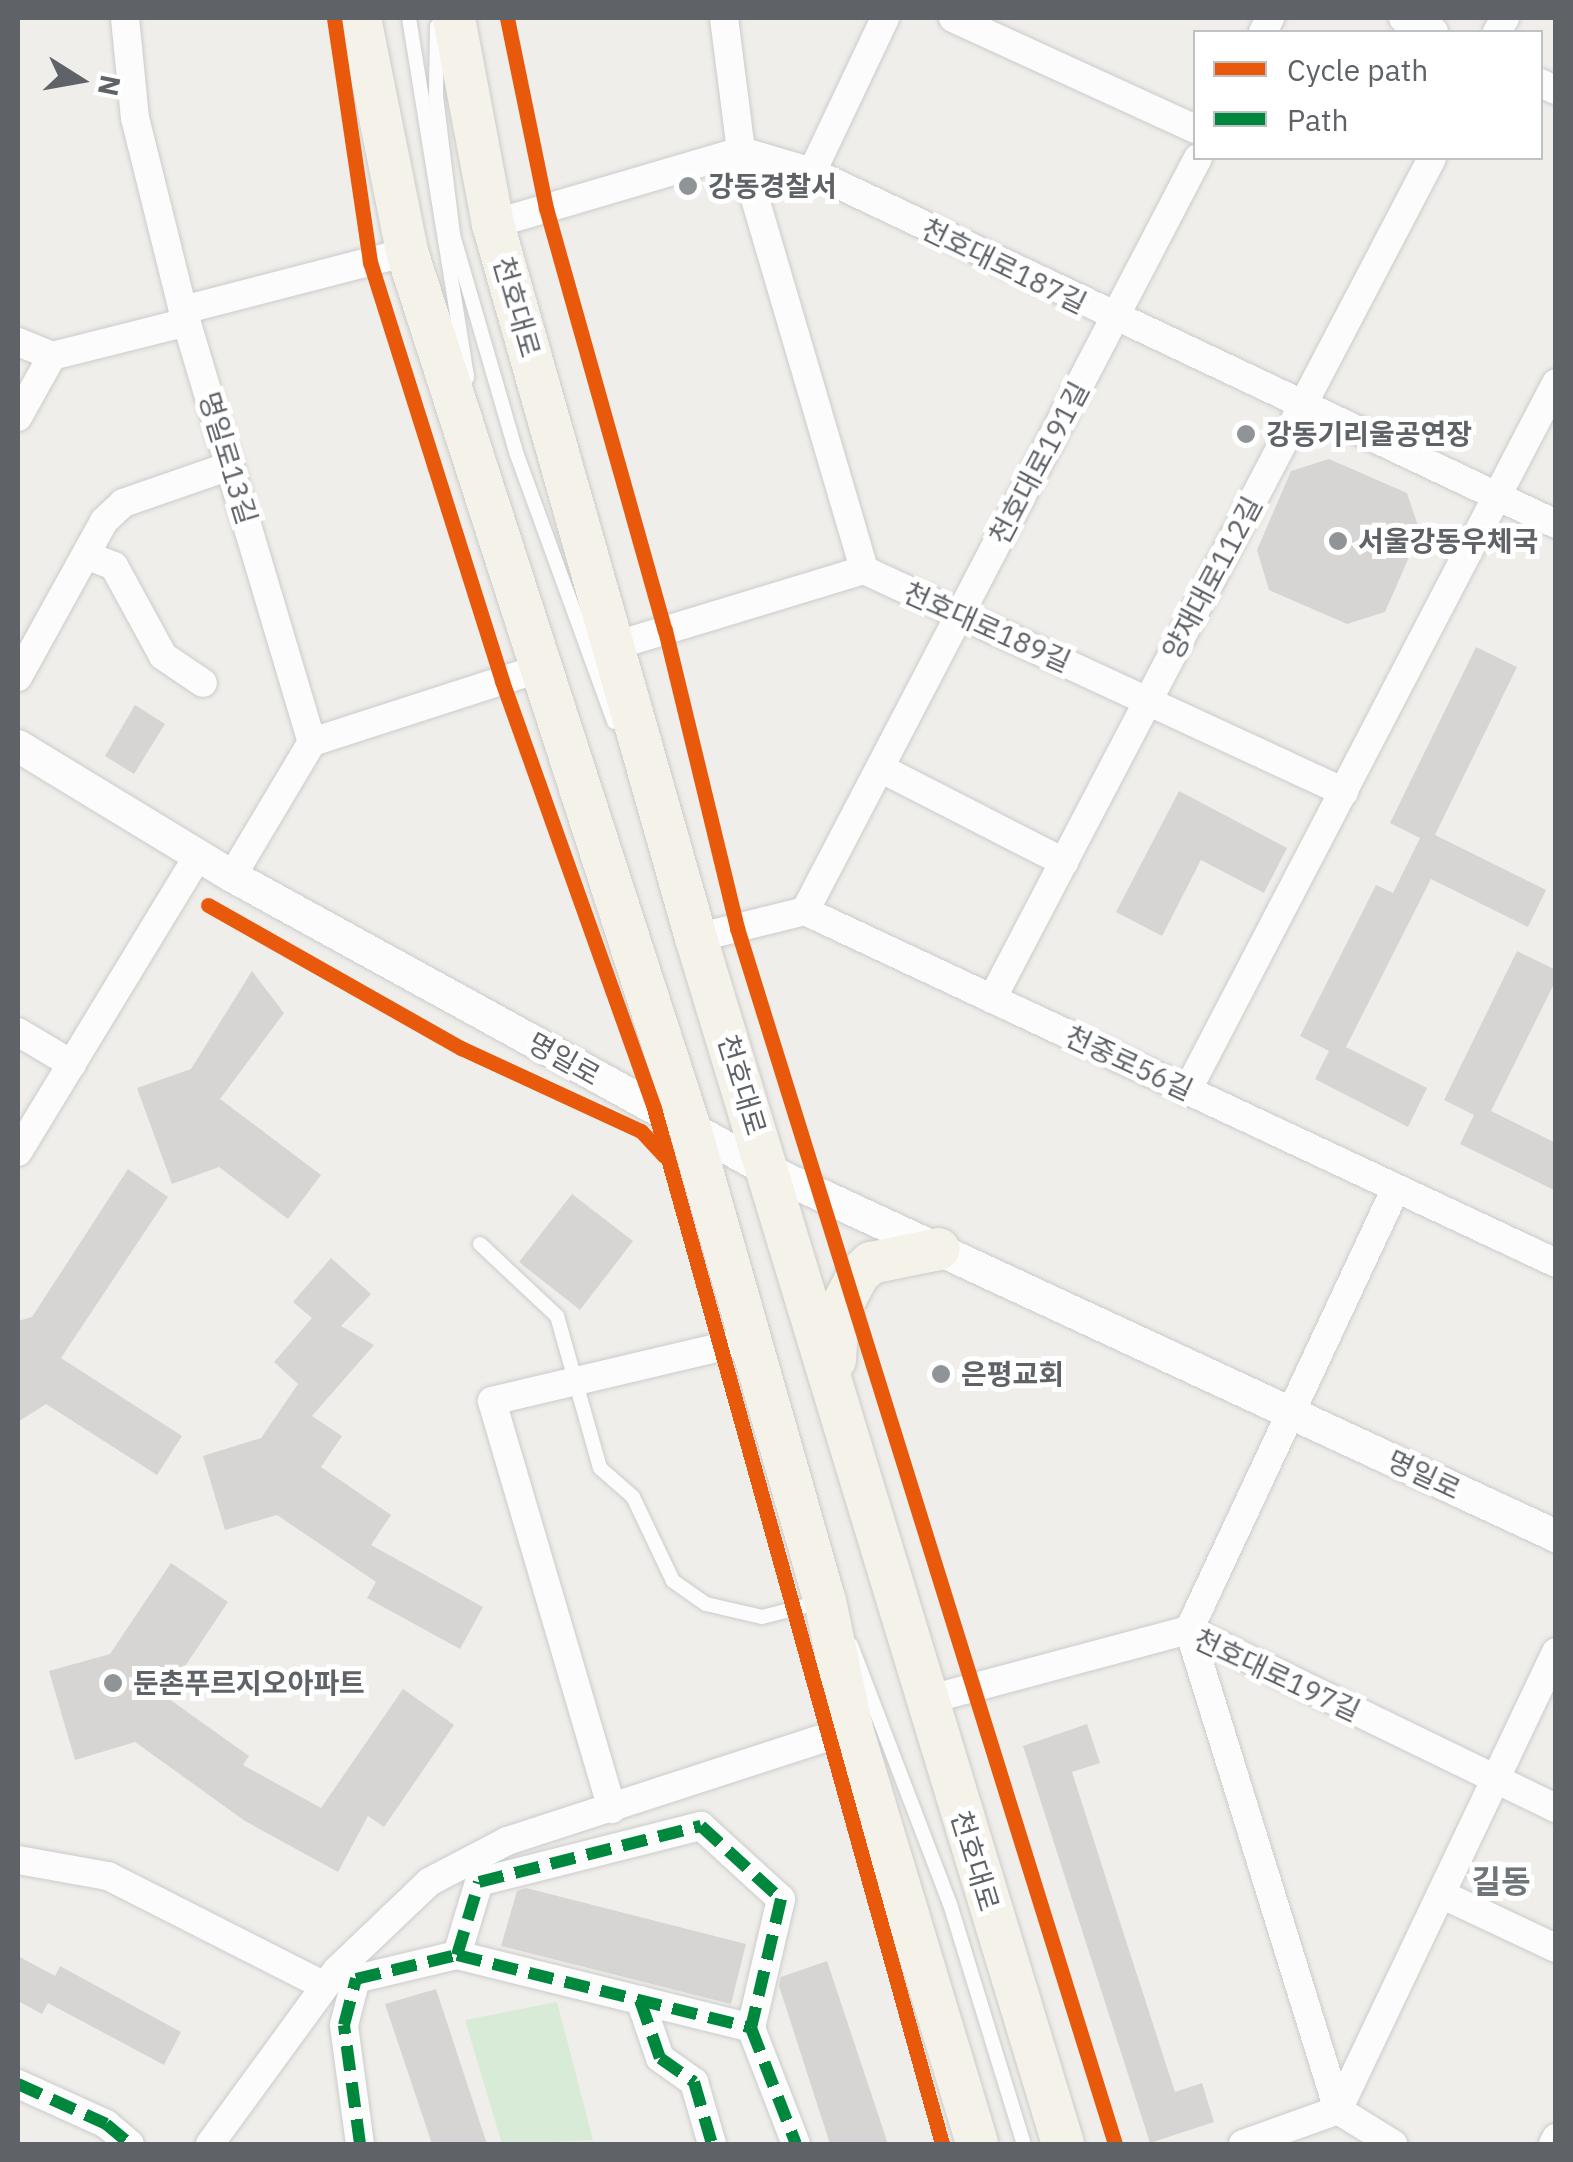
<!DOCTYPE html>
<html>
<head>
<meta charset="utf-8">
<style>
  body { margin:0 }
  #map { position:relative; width:1573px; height:2162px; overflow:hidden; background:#efeeea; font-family:"IBM Plex Sans","Noto Sans KR",sans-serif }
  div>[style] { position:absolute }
  .green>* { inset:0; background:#d8ebd6 }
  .building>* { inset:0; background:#d6d5d3 }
  .roads { filter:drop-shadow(0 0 2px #cbcccc) drop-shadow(0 0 2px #cbcccc) }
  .service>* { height:14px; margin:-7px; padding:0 7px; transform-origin:7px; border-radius:7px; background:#fdfcfc }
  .minor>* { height:28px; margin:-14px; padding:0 14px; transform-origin:14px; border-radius:14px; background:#fdfcfc }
  .tertiary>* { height:32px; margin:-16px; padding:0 16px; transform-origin:16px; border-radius:16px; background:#fdfcfc }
  .primary>* { height:42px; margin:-21px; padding:0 21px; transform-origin:21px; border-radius:21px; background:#f4f2e9 }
  .quiet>* { height:12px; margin-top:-6px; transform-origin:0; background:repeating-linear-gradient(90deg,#00873e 0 25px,transparent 0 37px) }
  .cycleway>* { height:15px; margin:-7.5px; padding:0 7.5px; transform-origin:7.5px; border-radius:7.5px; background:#e8590c }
  .dots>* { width:28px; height:28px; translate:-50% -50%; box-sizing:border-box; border:5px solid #fff; border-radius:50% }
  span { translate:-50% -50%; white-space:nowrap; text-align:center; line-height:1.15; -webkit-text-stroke:10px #fff; paint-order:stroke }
  .poi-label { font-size:28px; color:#5f6368; font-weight:700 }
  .left { translate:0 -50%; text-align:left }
  .street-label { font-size:28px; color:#5f6368 }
  .quarter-label { font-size:32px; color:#70757a; font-weight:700 }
  .frame { position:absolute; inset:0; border:20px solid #5f6368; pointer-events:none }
  .legend { position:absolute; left:1193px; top:30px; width:350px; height:130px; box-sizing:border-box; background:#fff; border:2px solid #bfc1c3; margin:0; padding:12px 18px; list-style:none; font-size:30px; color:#5f6368 }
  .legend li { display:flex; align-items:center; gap:20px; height:50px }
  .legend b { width:50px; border:2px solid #bfc1c3 }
  .north { position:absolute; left:30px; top:30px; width:100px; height:100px; -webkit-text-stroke:8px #fff; paint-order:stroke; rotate:101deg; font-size:28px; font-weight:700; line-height:40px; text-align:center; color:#5f6368 }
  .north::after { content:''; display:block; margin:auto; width:35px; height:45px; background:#5f6368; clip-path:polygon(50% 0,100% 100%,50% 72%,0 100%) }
</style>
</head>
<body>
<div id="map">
  <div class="green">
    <div style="clip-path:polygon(557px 2002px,593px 2140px,502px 2144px,465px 2020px)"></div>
  </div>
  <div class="building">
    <div style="clip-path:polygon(1329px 459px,1407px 493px,1420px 532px,1385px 612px,1347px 624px,1269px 590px,1257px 550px,1291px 471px)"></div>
    <div style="clip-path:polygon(1476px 647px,1517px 667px,1435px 835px,1546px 890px,1528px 927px,1431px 879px,1346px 1047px,1427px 1088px,1408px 1127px,1315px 1079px,1329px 1051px,1300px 1036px,1376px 885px,1393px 893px,1420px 838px,1390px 823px)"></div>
    <div style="clip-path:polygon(135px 705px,165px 724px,134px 774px,105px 756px)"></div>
    <div style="clip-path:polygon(1179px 791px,1287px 848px,1264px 893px,1201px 860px,1162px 936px,1116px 912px)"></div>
    <div style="clip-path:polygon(1517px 951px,1556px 970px,1556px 980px,1491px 1111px,1556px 1143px,1556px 1191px,1460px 1144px,1474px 1115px,1444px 1100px)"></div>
    <div style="clip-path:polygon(252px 971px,284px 1013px,220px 1099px,321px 1175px,288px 1219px,219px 1167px,172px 1184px,137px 1088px,191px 1069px)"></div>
    <div style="clip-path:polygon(128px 1169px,168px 1197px,61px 1358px,182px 1436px,157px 1475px,46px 1404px,18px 1422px,18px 1321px,32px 1317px)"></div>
    <div style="clip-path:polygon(572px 1194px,633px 1241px,580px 1310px,519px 1262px)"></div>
    <div style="clip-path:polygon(331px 1258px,371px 1294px,341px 1326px,374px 1345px,312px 1416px,342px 1436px,321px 1467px,391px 1515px,371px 1545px,483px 1607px,460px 1649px,367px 1598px,376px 1582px,277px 1515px,225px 1530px,203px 1456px,261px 1438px,298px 1384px,274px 1362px,312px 1318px,293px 1302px)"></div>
    <div style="clip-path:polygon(171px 1563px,228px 1602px,165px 1696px,249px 1756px,243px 1765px,321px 1808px,403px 1689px,454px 1725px,384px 1827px,368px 1816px,338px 1872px,245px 1821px,135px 1742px,75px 1760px,49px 1671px,110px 1654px)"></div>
    <div style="clip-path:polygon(1087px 1724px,1100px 1763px,1072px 1772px,1118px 1916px,1175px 2092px,1202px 2083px,1214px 2122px,1150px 2143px,1023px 1746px)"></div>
    <div style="clip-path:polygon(526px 1888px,746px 1944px,731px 2004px,501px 1946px,517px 1891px)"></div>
    <div style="clip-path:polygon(18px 1956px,55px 1976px,60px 1966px,181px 2032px,164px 2065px,48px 2003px,42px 2014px,18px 2001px)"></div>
    <div style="clip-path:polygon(827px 1961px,888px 2144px,830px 2144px,779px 1986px,781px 1977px)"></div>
    <div style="clip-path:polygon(436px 1989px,487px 2144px,432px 2144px,385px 2004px)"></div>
  </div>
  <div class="roads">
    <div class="service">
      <div style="left:409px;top:18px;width:364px;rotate:80.8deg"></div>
      <div style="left:437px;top:26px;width:70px;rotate:90.8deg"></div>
      <div style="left:436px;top:96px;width:140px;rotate:83deg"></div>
      <div style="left:453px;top:235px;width:229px;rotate:73.8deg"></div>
      <div style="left:517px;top:455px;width:284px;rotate:70deg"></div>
      <div style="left:480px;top:1244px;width:105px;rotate:43.1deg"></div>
      <div style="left:557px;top:1316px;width:158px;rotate:74.2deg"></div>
      <div style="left:600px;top:1468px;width:44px;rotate:41.3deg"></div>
      <div style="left:633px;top:1497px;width:93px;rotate:64.5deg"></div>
      <div style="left:673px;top:1581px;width:40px;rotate:34.9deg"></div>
      <div style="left:706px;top:1604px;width:57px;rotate:13.1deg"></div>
      <div style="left:762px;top:1617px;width:60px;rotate:-14.5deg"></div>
      <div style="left:851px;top:1645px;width:277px;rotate:69.1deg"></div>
      <div style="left:950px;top:1904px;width:251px;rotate:72.9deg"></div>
    </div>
    <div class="minor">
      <div style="left:125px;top:18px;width:100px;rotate:84.3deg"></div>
      <div style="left:135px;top:118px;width:198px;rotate:76deg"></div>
      <div style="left:183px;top:310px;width:451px;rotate:73.4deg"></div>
      <div style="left:312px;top:742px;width:156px;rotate:120.8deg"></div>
      <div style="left:724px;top:18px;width:134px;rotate:82.7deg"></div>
      <div style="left:741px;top:151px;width:437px;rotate:73.6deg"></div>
      <div style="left:953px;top:18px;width:267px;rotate:24.6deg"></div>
      <div style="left:1403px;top:18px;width:34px;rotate:24deg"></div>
      <div style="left:1263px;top:32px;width:16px;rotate:-63deg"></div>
      <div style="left:1497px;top:32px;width:16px;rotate:-60deg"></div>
      <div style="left:1540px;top:83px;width:17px;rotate:24deg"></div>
      <div style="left:812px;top:172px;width:170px;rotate:-64.6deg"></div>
      <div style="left:493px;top:224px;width:259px;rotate:-16.4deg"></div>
      <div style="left:741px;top:151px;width:74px;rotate:16.5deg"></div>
      <div style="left:812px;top:172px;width:823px;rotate:25.32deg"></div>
      <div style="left:183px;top:310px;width:231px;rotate:-14.5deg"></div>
      <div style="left:18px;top:342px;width:37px;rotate:22deg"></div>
      <div style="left:52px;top:356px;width:139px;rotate:-14.1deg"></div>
      <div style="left:18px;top:417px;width:70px;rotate:-60.9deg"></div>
      <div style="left:88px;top:556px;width:28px;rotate:21deg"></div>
      <div style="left:114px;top:566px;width:102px;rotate:61.4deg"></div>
      <div style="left:163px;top:656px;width:48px;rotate:34deg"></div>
      <div style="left:617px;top:645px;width:258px;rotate:-16.9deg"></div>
      <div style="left:864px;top:570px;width:529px;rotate:24.82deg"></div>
      <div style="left:18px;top:677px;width:178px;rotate:-61.1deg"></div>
      <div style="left:104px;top:521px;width:26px;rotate:-43deg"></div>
      <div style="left:123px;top:503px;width:113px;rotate:-19.1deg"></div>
      <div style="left:312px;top:742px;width:247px;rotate:-17.9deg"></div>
      <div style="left:880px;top:768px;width:207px;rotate:27.1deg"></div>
      <div style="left:805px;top:911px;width:849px;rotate:-62.44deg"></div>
      <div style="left:696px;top:938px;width:112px;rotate:-13.9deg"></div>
      <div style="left:805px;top:911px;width:829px;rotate:25.11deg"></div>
      <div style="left:992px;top:999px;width:949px;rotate:-62.38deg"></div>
      <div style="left:18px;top:1032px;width:63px;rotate:30.7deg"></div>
      <div style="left:1187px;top:1091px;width:798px;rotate:-62.47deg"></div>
      <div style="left:18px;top:1152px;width:346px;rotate:-58.7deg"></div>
      <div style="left:1189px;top:1630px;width:503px;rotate:72.75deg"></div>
      <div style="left:1338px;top:2110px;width:65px;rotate:31.7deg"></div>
      <div style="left:1189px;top:1630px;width:488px;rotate:-64.9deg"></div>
      <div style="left:927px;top:1700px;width:271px;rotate:-15deg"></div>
      <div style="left:1189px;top:1630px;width:408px;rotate:25.9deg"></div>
      <div style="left:612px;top:1809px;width:425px;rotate:-106.4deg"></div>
      <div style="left:492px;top:1401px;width:265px;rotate:-13.3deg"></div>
      <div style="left:18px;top:1860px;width:91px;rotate:10.1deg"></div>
      <div style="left:108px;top:1876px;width:243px;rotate:26.9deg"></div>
      <div style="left:1441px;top:1894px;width:127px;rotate:25.2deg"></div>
      <div style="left:457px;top:1955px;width:76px;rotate:-73.2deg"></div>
      <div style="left:479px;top:1882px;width:229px;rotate:-14.2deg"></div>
      <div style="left:701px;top:1826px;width:108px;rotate:42.4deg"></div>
      <div style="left:781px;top:1899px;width:132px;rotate:103.1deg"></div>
      <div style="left:751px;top:2028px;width:124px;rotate:68.8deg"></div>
      <div style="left:640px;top:2000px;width:61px;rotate:71deg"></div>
      <div style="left:660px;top:2058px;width:42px;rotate:35.2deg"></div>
      <div style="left:694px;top:2082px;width:65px;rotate:73.8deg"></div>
      <div style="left:18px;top:2084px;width:97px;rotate:24.4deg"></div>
      <div style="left:106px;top:2124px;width:31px;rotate:40deg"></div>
      <div style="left:210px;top:2144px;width:215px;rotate:-53.9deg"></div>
      <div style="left:337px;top:1970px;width:127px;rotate:-43.7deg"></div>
      <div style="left:429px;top:1882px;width:88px;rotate:-27.7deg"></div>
      <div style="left:507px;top:1841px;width:363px;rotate:-18deg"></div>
      <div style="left:360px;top:2144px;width:120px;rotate:-97.7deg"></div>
      <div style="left:344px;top:2025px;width:48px;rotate:-75.4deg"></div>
      <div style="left:356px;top:1979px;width:104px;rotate:-13.4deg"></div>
      <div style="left:457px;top:1955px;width:303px;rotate:13.9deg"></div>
      <div style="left:1243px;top:2144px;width:101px;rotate:-19.7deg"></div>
      <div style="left:1338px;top:2110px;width:507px;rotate:-64.55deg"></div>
      <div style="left:1553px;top:2144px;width:7px;rotate:-63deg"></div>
    </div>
    <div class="tertiary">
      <div style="left:18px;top:746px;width:250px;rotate:31.3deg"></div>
      <div style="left:232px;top:876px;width:613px;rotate:28.78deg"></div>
      <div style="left:769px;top:1171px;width:868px;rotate:24.88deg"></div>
    </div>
    <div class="primary">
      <div style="left:360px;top:18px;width:239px;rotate:78.6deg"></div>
      <div style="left:407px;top:252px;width:921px;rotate:72.1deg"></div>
      <div style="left:690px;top:1128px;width:492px;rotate:74.1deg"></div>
      <div style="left:825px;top:1601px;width:131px;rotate:78.1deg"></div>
      <div style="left:852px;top:1729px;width:433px;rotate:73.2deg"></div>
      <div style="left:454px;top:18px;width:210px;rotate:79.3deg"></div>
      <div style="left:493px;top:224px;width:742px;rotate:74.13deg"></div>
      <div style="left:696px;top:938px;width:1261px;rotate:73.07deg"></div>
      <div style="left:835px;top:1360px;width:47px;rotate:-86.3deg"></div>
      <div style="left:838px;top:1313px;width:43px;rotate:-62.2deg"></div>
      <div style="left:858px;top:1275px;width:18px;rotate:-43deg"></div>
      <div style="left:871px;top:1263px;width:69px;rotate:-11.6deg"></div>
    </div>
  </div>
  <div class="quiet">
    <div style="left:457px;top:1955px;width:76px;rotate:-73.2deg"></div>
    <div style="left:479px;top:1882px;width:229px;rotate:-14.2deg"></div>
    <div style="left:701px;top:1826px;width:108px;rotate:42.4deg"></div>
    <div style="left:781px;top:1899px;width:132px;rotate:103.1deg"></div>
    <div style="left:751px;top:2028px;width:124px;rotate:68.8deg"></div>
    <div style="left:640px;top:2000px;width:61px;rotate:71deg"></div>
    <div style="left:660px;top:2058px;width:42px;rotate:35.2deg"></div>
    <div style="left:694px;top:2082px;width:65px;rotate:73.8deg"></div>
    <div style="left:18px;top:2084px;width:97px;rotate:24.4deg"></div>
    <div style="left:106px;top:2124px;width:31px;rotate:40deg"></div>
    <div style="left:360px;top:2144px;width:120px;rotate:-97.7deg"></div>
    <div style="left:344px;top:2025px;width:48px;rotate:-75.4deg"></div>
    <div style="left:356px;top:1979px;width:104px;rotate:-13.4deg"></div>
    <div style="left:457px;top:1955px;width:303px;rotate:13.9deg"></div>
  </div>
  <div class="cycleway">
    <div style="left:334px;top:18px;width:247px;rotate:81.6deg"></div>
    <div style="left:370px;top:262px;width:439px;rotate:72.5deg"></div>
    <div style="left:502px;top:681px;width:453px;rotate:70.4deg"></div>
    <div style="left:654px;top:1108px;width:1075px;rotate:74.46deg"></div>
    <div style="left:507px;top:18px;width:194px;rotate:78.4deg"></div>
    <div style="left:546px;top:208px;width:438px;rotate:74.3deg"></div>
    <div style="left:665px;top:630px;width:307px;rotate:76.4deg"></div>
    <div style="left:737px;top:928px;width:1273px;rotate:72.73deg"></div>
    <div style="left:208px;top:905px;width:291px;rotate:29.5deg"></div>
    <div style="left:461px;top:1048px;width:198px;rotate:24.8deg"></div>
    <div style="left:641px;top:1131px;width:34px;rotate:47deg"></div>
  </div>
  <div class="dots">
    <div style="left:688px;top:186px;background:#919496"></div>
    <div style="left:1246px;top:434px;background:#919496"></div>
    <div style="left:1338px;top:541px;background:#919496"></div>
    <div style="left:941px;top:1374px;background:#919496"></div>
    <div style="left:113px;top:1683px;background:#919496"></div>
  </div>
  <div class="poi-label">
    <span class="left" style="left:708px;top:186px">강동경찰서</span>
    <span class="left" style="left:1266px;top:434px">강동기리울공연장</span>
    <span class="left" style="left:1358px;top:541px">서울강동우체국</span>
    <span class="left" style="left:961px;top:1374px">은평교회</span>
    <span class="left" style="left:133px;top:1683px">둔촌푸르지오아파트</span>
  </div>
  <div class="street-label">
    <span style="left:1004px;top:266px;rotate:26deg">천호대로187길</span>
    <span style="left:517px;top:307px;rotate:74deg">천호대로</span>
    <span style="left:228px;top:458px;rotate:73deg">명일로13길</span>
    <span style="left:1039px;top:463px;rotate:-62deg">천호대로191길</span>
    <span style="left:1212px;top:578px;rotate:-62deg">양재대로112길</span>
    <span style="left:987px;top:627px;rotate:24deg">천호대로189길</span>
    <span style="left:564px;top:1059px;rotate:29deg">명일로</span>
    <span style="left:1129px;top:1063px;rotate:25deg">천중로56길</span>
    <span style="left:742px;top:1085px;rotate:73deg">천호대로</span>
    <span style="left:1424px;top:1475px;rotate:25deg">명일로</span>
    <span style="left:1277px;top:1675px;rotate:25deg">천호대로197길</span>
    <span style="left:975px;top:1861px;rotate:73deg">천호대로</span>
  </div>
  <div class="quarter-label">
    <span style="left:1501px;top:1881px">길동</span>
  </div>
  <div class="frame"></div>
  <ul class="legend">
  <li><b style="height:12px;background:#e8590c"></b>Cycle path</li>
  <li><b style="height:12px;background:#00873e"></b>Path</li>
  </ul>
  <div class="north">N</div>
</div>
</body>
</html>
